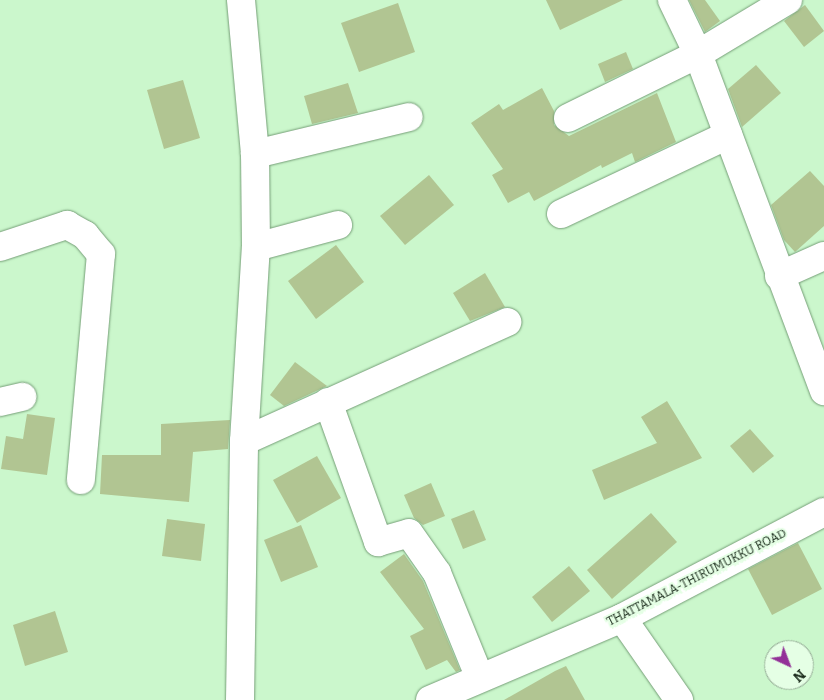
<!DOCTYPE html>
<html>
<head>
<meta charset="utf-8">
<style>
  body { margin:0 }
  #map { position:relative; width:824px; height:700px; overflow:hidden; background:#cbf7cc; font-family:Bitter,serif }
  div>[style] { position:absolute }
  .building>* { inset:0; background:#b1c592 }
  .roads { filter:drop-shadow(0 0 1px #759e77) drop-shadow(0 0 1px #759e77) }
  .minor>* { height:28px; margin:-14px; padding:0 14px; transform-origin:14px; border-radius:14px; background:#fff }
  .tertiary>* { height:28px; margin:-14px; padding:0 14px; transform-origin:14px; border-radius:14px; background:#fff }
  span { translate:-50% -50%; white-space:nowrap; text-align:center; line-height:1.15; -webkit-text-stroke:4px #e5ffe5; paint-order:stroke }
  .street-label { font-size:12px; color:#1b2c1c }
  .north { position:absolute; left:764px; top:640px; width:50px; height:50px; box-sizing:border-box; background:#e5ffe5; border:1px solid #94ab95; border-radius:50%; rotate:137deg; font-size:14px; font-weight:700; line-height:20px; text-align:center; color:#1b2c1c }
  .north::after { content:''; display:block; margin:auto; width:18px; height:22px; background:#933198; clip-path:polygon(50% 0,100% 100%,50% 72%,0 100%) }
</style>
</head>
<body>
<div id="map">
  <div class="building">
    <div style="clip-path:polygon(546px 0,623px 0,560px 30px)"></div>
    <div style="clip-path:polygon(689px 0,705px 0,720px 21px,705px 32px)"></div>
    <div style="clip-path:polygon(398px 3px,415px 52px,359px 72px,341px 23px)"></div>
    <div style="clip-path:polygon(805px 5px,824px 31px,804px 47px,784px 21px)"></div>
    <div style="clip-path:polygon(626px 52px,633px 69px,605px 82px,598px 64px)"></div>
    <div style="clip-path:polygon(756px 65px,781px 93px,742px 127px,728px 89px)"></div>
    <div style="clip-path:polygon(183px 80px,200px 138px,164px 149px,147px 90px)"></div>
    <div style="clip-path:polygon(348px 83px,358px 113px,312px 124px,304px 96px)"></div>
    <div style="clip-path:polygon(542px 88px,554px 111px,554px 125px,569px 136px,657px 93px,676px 142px,635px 162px,632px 153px,602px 168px,601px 165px,534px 201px,529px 192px,508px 203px,492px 175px,503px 169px,471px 123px,499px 104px,503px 110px)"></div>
    <div style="clip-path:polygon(810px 171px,824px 186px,824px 226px,795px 252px,784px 240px,771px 205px)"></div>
    <div style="clip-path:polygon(429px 175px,454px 205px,405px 245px,380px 216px)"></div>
    <div style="clip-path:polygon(336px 245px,364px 282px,316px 319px,288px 281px)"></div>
    <div style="clip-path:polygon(485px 273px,505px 307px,470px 321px,453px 293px)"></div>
    <div style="clip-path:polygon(295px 362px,327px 386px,284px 406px,270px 395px)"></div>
    <div style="clip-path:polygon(667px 401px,702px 458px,604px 500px,592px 470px,657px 443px,641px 417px)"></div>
    <div style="clip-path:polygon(27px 414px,55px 418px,47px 475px,1px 469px,6px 436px,23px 439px)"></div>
    <div style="clip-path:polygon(230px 420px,228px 449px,193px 452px,189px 502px,100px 494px,102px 455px,161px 455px,161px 424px)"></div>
    <div style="clip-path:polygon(750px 429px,774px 456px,753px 473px,730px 446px)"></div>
    <div style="clip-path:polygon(317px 456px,341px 498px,297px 523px,273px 480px)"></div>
    <div style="clip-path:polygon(431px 483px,445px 516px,423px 525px,414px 518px,404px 495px)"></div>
    <div style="clip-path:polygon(474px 510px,486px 540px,463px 549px,451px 519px)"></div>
    <div style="clip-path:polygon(651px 513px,677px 542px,612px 599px,587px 570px)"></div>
    <div style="clip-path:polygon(167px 519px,205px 524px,201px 561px,162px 556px)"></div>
    <div style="clip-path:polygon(301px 525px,318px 567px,281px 582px,264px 540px)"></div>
    <div style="clip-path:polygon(798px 543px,822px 589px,772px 615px,748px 569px)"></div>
    <div style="clip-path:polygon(404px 554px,423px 581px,460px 670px,456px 672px,447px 660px,426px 670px,410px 636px,424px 629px,380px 572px)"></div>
    <div style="clip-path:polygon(569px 566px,590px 591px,552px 622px,532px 597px)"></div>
    <div style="clip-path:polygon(55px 611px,68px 652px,25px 666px,13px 625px)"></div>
    <div style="clip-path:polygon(566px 666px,585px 700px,504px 700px,555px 671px)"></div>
  </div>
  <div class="roads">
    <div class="minor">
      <div style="left:672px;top:0;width:60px;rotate:64.3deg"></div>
      <div style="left:698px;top:54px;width:360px;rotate:69.5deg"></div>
      <div style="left:568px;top:118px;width:145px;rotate:-26.2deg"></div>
      <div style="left:698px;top:54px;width:105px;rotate:-31deg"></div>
      <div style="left:255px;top:154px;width:158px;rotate:-13.5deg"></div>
      <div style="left:561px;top:214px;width:185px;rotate:-25.3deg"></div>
      <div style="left:0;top:247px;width:71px;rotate:-18.2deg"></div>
      <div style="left:67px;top:225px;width:21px;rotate:29deg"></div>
      <div style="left:85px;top:235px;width:25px;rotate:50deg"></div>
      <div style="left:101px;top:254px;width:227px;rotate:95.1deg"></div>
      <div style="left:256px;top:247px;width:85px;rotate:-15deg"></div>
      <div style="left:779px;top:276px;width:49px;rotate:-24deg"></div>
      <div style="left:0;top:402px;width:23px;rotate:-13deg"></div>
      <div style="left:328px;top:402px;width:149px;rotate:70.3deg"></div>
      <div style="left:378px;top:542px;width:32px;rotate:-16deg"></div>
      <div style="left:409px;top:533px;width:49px;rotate:55deg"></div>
      <div style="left:437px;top:573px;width:111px;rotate:67.8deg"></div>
      <div style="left:244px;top:441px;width:289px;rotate:-24.3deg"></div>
      <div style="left:622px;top:618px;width:100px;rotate:55.2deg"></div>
    </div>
    <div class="tertiary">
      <div style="left:240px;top:700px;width:259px;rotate:-89.1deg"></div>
      <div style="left:244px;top:441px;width:194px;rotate:-86.5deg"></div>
      <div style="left:256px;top:247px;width:93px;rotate:-90.6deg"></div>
      <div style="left:255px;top:154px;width:155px;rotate:-95.2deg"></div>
      <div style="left:430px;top:700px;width:209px;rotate:-23.1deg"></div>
      <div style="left:622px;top:618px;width:228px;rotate:-27.7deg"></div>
    </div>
  </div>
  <div class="street-label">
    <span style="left:697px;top:578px;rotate:-27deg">THATTAMALA-THIRUMUKKU ROAD</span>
  </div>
  <div class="north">N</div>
</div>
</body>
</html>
